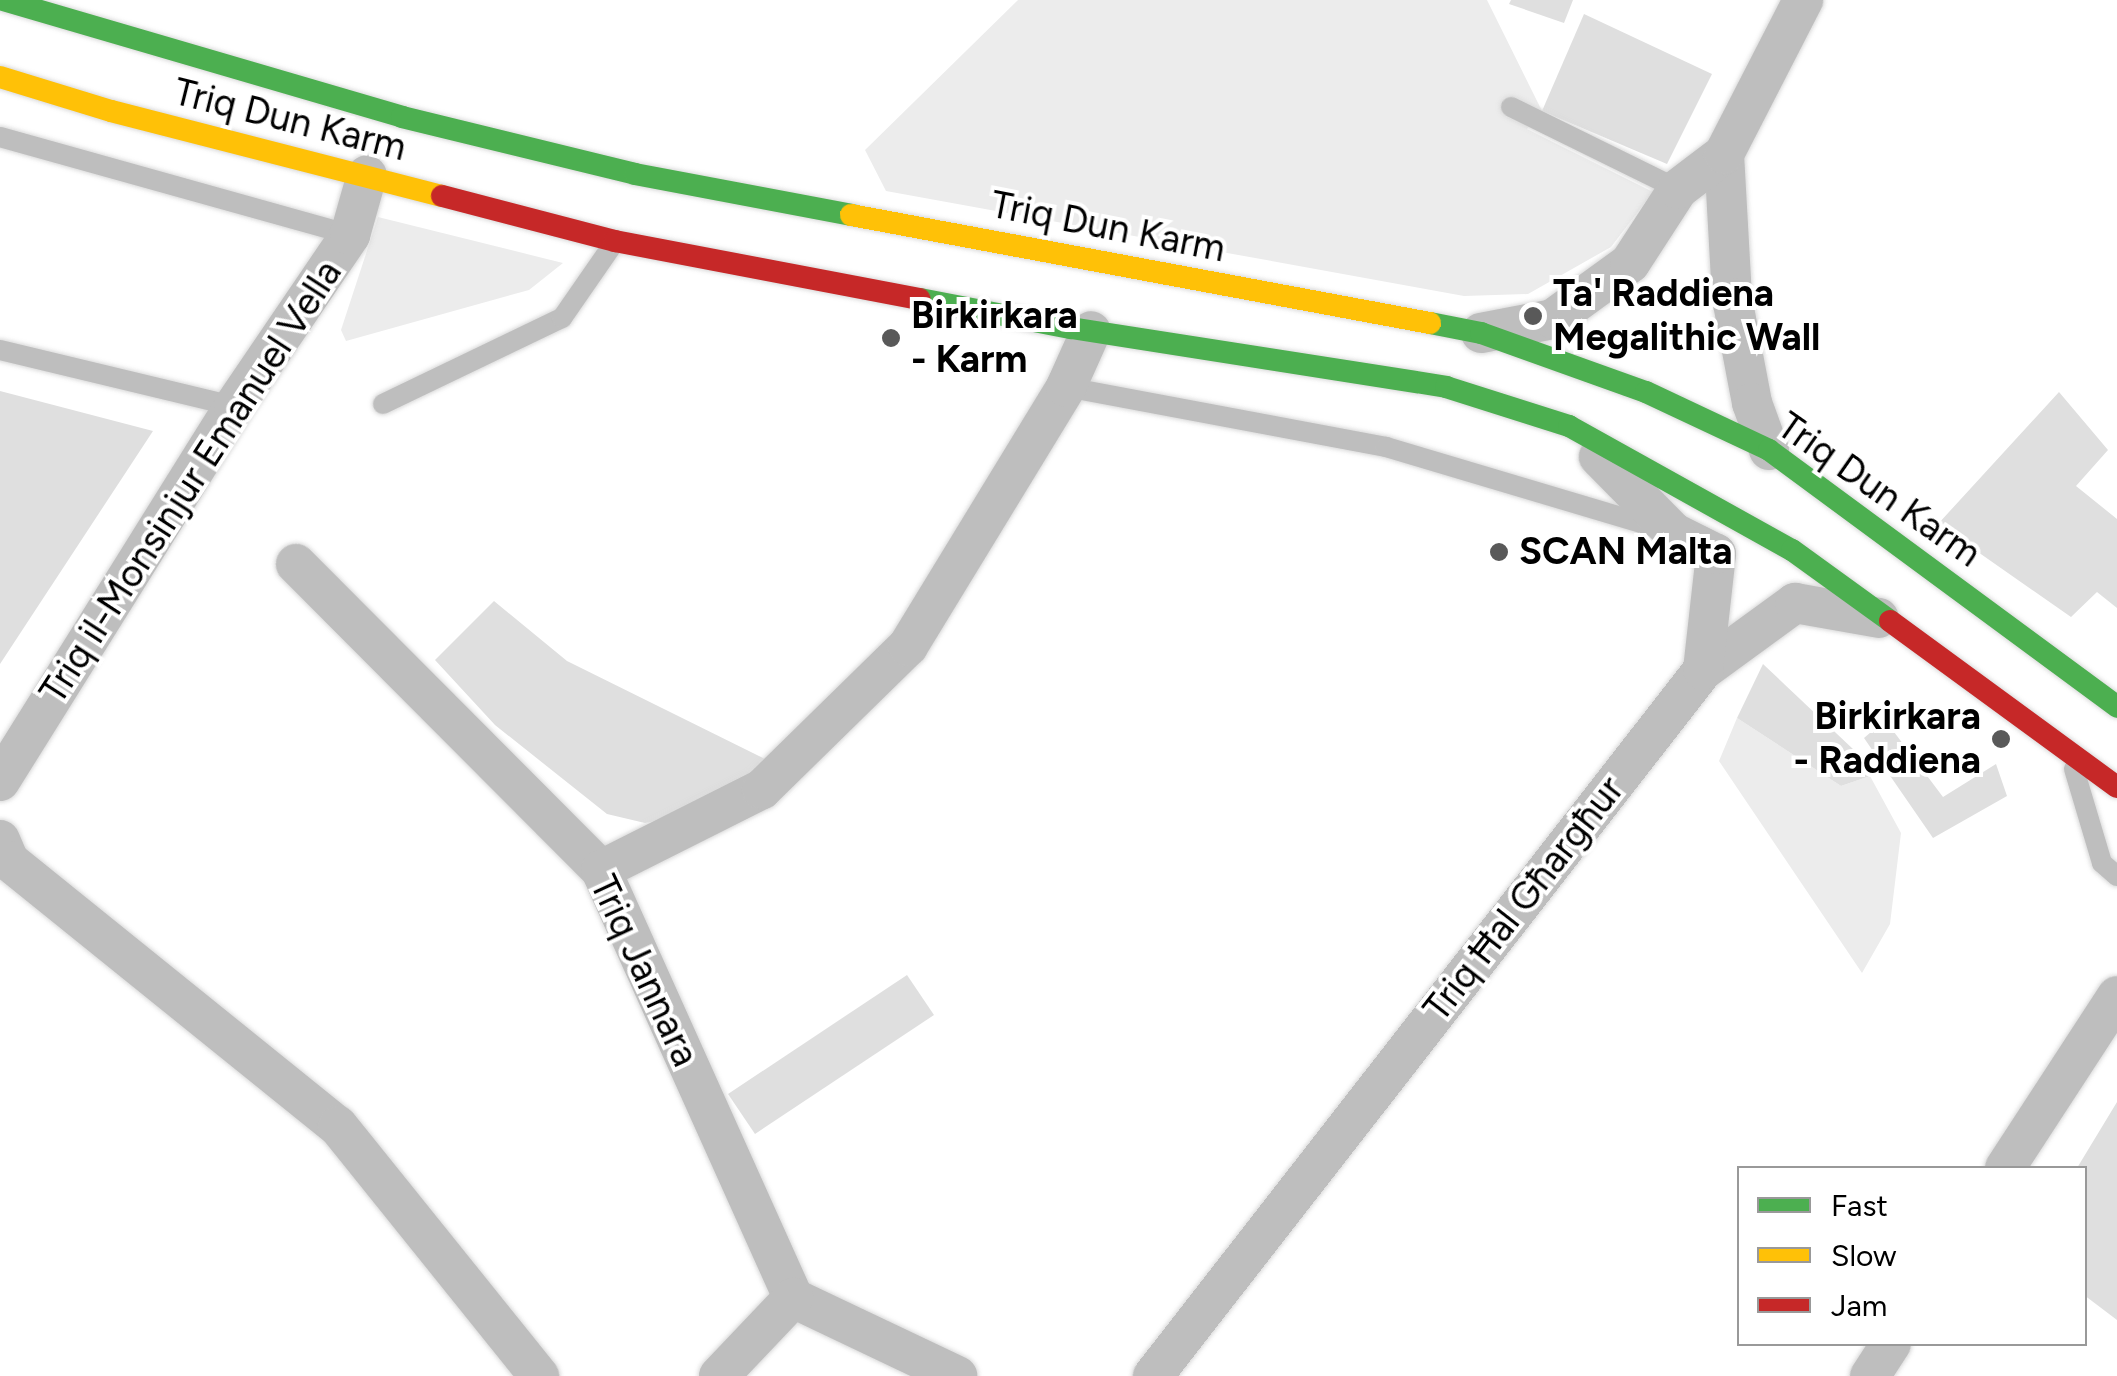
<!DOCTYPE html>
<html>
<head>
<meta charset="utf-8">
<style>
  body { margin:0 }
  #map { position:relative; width:2117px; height:1376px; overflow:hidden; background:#fff; font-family:Figtree,sans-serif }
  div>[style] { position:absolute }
  .green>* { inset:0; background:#ececec }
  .building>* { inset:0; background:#dfdfdf }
  .roads { filter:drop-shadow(0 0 2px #dbdbdb) drop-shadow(0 0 2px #dbdbdb) }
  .lane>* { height:20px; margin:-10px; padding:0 10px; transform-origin:10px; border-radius:10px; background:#bebebe }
  .street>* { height:40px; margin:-20px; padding:0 20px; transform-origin:20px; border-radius:20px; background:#bebebe }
  .fast>* { height:22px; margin:-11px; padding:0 11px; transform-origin:11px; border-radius:11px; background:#4caf50 }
  .slow>* { height:22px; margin:-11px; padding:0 11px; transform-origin:11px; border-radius:11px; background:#ffc107 }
  .jam>* { height:22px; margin:-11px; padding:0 11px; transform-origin:11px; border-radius:11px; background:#c62828 }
  .dots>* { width:28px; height:28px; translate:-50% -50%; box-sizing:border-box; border:5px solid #fff; border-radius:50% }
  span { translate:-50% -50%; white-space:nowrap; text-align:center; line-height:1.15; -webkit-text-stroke:8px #fff; paint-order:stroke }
  .street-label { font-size:38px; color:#000 }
  .poi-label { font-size:38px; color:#000; font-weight:700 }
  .left { translate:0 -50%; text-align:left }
  .right { translate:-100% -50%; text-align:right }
  .legend { position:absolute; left:1737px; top:1166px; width:350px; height:180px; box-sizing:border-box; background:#fff; border:2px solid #999; margin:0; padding:12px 18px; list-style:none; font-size:30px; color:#000 }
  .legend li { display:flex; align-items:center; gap:20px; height:50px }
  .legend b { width:50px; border:2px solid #999 }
</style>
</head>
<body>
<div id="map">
  <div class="green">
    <div style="clip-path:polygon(1018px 0,1487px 0,1542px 111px,1527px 129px,1653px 192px,1611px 247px,1528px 294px,1464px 296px,886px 191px,865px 150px)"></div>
    <div style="clip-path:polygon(378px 217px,563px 263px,529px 290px,346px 341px,341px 330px)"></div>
    <div style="clip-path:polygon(1737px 718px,1841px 786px,1870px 776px,1901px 833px,1890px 924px,1862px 973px,1719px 761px)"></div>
  </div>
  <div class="building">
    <div style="clip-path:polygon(1511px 0,1573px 0,1564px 23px,1509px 4px)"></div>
    <div style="clip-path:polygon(1584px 14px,1712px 74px,1667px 164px,1542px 111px)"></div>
    <div style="clip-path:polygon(0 391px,153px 431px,0 664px)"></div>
    <div style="clip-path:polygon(2059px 392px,2108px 450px,2076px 486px,2117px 519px,2117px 608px,2097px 592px,2071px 617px,1938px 524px)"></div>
    <div style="clip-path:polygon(494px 601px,567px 661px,771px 762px,700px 812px,645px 823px,607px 814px,495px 725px,435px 660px)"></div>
    <div style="clip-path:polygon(1763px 664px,1854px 750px,1870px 776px,1841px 786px,1737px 718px)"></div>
    <div style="clip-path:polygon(1885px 720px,1943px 797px,1996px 764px,2007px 796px,1933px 838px,1864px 738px)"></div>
    <div style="clip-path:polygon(907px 975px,934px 1015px,755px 1134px,728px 1094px)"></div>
    <div style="clip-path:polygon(2117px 1102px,2117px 1320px,2084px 1295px,2084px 1168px,2077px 1168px)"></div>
  </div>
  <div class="roads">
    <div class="lane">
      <div style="left:1511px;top:107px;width:186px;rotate:26.2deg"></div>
      <div style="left:0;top:137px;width:363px;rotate:15.6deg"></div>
      <div style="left:0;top:350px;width:241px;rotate:13.5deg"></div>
      <div style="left:1066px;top:387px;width:326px;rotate:10.6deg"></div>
      <div style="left:1386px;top:447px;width:283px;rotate:16.6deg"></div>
      <div style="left:383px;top:404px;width:199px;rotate:-25.7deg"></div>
      <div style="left:562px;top:318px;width:91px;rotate:-55.3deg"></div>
      <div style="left:2074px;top:769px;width:98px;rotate:73.4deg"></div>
      <div style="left:2102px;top:863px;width:20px;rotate:41deg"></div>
    </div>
    <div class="street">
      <div style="left:1724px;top:154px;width:144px;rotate:86.8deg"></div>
      <div style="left:1732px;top:298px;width:107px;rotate:79.2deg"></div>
      <div style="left:1752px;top:403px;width:50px;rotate:70.1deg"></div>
      <div style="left:1481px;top:333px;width:73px;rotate:-11deg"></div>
      <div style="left:1553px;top:319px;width:95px;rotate:-36deg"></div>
      <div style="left:1630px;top:263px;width:88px;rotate:-57deg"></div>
      <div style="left:1678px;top:189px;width:58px;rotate:-37.3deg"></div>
      <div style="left:1724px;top:154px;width:173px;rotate:-62.8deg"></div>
      <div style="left:296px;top:564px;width:432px;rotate:45.1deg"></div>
      <div style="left:601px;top:870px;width:469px;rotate:65.8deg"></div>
      <div style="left:793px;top:1298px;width:182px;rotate:25.4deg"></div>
      <div style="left:1703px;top:670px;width:114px;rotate:-36.1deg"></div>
      <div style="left:1795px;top:603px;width:85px;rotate:10.1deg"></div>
      <div style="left:0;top:781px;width:442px;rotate:-58deg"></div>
      <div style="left:234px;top:406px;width:207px;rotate:-55.8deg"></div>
      <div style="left:350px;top:235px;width:62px;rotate:-74.2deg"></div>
      <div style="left:0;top:840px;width:23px;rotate:67deg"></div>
      <div style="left:9px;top:861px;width:422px;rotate:38.9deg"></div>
      <div style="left:338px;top:1126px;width:321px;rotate:51.2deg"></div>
      <div style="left:601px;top:870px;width:180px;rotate:-26.7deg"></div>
      <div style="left:762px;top:789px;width:204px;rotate:-44.4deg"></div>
      <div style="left:908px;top:646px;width:303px;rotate:-58.6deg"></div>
      <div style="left:1066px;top:387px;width:61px;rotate:-65.9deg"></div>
      <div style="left:2005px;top:1168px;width:205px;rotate:-56.9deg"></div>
      <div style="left:719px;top:1376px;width:108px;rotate:-46.5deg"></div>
      <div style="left:1153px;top:1376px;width:895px;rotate:-52.08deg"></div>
      <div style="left:1703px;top:670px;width:117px;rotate:-83.6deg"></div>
      <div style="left:1716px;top:554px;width:47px;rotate:-153.4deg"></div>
      <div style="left:1674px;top:533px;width:107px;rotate:-134.6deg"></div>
      <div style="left:1870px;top:1376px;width:38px;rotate:-57deg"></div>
    </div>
    <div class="fast">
      <div style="left:3px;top:0;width:416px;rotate:16.3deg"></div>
      <div style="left:402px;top:117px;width:240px;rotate:13.7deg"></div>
      <div style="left:635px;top:174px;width:220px;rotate:10.7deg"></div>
      <div style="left:920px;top:299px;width:154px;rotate:10.9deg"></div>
      <div style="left:1071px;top:328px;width:380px;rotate:8.9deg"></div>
      <div style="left:1446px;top:387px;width:129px;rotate:17.6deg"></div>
      <div style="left:1569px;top:426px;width:255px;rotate:29.1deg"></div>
      <div style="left:1792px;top:550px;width:121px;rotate:35.9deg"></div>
      <div style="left:1430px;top:323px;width:52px;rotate:11.1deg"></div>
      <div style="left:1481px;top:333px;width:175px;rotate:19.7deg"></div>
      <div style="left:1646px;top:392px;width:136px;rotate:25.2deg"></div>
      <div style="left:1769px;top:450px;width:433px;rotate:36.4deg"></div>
    </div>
    <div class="slow">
      <div style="left:0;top:77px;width:116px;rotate:17deg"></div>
      <div style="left:111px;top:111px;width:342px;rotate:14.4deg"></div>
      <div style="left:851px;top:215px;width:589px;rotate:10.57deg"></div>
    </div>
    <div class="jam">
      <div style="left:442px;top:196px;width:179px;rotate:14.6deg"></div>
      <div style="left:615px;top:241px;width:310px;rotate:10.8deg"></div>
      <div style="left:1890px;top:621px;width:281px;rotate:36.2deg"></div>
    </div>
  </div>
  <div class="dots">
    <div style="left:1533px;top:316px;background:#595959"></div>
    <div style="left:891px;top:338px;background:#595959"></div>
    <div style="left:1499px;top:552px;background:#595959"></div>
    <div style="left:2001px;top:739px;background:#595959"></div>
  </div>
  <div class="street-label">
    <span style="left:290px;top:120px;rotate:14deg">Triq Dun Karm</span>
    <span style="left:1108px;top:227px;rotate:11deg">Triq Dun Karm</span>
    <span style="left:191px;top:482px;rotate:-57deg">Triq il-Monsinjur Emanuel Vella</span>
    <span style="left:1879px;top:490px;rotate:35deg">Triq Dun Karm</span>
    <span style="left:1524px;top:899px;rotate:-52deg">Triq Ħal Għargħur</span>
    <span style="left:644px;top:971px;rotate:65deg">Triq Jannara</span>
  </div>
  <div class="poi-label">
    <span class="left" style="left:1553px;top:316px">Ta' Raddiena<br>Megalithic Wall</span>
    <span class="left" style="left:911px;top:338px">Birkirkara<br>- Karm</span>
    <span class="left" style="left:1519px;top:552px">SCAN Malta</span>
    <span class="right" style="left:1981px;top:739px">Birkirkara<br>- Raddiena</span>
  </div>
  <ul class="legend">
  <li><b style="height:12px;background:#4caf50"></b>Fast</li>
  <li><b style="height:12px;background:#ffc107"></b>Slow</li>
  <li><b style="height:12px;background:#c62828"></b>Jam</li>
  </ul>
</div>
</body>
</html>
